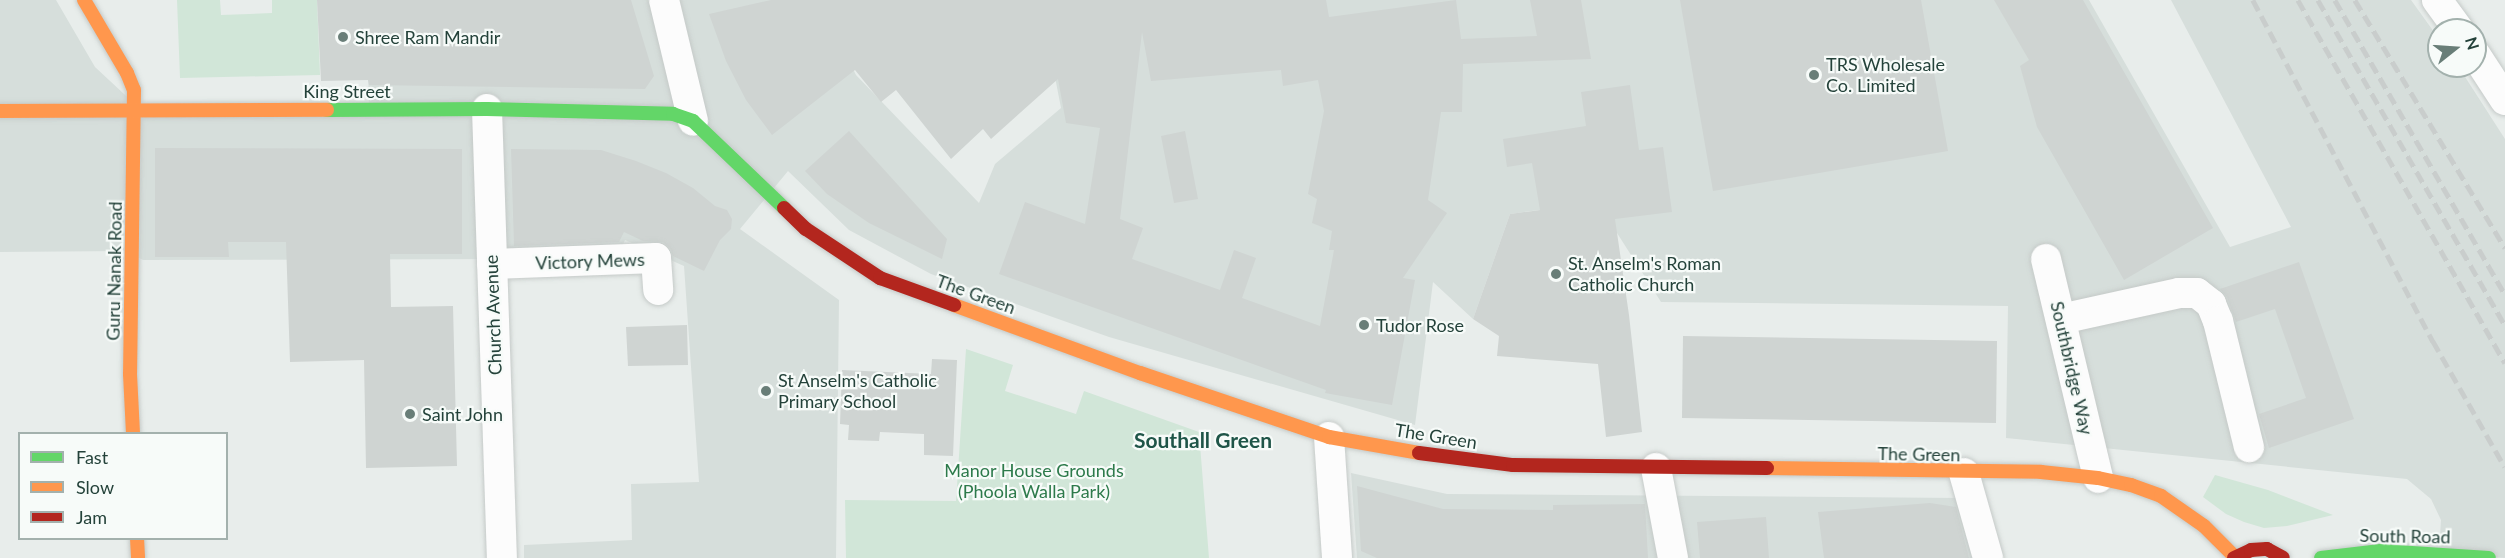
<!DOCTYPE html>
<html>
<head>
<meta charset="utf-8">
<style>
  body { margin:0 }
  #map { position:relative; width:2505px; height:558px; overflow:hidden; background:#e8edeb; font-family:Lato,sans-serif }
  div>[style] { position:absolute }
  .built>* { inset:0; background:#d6dedb }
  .green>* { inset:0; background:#d1e6d8 }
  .building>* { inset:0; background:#cfd4d2 }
  .roads { filter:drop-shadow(0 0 2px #c5cac8) drop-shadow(0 0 2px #c5cac8) }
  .street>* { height:30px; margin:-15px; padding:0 15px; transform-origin:15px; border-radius:15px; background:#fcfcfc }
  .fast>* { height:14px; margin:-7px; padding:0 7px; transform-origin:7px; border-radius:7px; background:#63d668 }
  .slow>* { height:14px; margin:-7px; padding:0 7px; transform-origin:7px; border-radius:7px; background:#ff974d }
  .jam>* { height:14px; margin:-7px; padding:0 7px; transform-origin:7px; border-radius:7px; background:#b3261e }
  .rail>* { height:4.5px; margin-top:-2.25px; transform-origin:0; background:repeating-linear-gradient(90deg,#c9cdcc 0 12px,transparent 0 18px) }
  .dots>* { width:16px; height:16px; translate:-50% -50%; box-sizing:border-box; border:3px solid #f7fbf9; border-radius:50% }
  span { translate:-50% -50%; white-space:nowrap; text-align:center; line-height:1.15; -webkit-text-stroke:4.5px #f7fbf9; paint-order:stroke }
  .poi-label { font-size:18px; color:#24423a }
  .left { translate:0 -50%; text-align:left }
  .street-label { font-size:18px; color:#24423a }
  .park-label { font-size:18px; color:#2d7a4b }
  .quarter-label { font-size:21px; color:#1f5548; font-weight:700 }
  .legend { position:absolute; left:18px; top:432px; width:210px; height:108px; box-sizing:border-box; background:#f7fbf9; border:2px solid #a3b1ad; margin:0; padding:8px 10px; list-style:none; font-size:18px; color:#24423a }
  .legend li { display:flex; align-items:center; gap:12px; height:30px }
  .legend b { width:30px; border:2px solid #a3b1ad }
  .north { position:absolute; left:2427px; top:18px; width:60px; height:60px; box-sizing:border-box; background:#f7fbf9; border:2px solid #a3b1ad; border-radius:50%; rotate:73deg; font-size:16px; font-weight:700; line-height:24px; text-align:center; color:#24423a }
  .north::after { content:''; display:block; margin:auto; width:21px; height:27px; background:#697e78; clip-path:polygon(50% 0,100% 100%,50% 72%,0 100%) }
</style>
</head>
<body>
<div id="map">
  <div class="built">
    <div style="clip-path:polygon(0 0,56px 0,95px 67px,138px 107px,369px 105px,366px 0,818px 0,856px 75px,979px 203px,995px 164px,1061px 108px,1040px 0,2089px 0,2230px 247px,2291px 227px,2171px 0,2411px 0,2439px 39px,2439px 66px,2458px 66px,2505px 139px,2505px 558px,2439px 553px,2441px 520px,2431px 499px,2407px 479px,2006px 438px,2008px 306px,1661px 302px,1617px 233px,1539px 210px,1510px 214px,1473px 319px,1433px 282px,1415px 425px,1109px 337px,931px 274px,849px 230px,788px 171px,740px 229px,839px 300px,836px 558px,524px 558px,524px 545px,632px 540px,631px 484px,699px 482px,684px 266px,625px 240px,618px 255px,509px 259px,143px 260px,126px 251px,0 252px)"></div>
    <div style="clip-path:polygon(1351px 473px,1447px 494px,1960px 498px,1973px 558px,1357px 558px)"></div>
  </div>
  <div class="green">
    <div style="clip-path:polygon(177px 0,220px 0,221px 15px,272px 13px,272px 0,317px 0,320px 75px,180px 78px)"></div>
    <div style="clip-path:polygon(966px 349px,1013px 365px,1005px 391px,1076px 414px,1084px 391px,1199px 432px,1209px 558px,846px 558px,845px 500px,956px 501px)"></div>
    <div style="clip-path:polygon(2215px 475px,2268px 490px,2333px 515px,2287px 526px,2264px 528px,2244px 522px,2226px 514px,2203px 497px)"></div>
  </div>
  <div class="building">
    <div style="clip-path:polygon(317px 0,631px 0,654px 76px,645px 89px,369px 85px,368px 80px,321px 81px)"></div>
    <div style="clip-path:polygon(evenodd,771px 0,1326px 0,1329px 17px,1456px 0,1461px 39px,1537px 36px,1530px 0,1581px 0,1591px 59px,1463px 64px,1462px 112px,1441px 112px,1428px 200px,1447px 213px,1403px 278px,1415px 280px,1392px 405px,1325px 393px,1326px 390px,999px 274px,1025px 202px,1085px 224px,1100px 128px,1066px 123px,1058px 79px,991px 139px,983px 129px,951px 159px,896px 90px,881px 102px,855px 70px,772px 135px,746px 100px,726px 61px,709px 14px,771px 0,1142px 32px,1151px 81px,1281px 70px,1283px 86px,1318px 80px,1324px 111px,1308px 194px,1317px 199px,1312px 223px,1332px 231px,1329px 250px,1334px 250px,1320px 326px,1242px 298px,1256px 258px,1234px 250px,1220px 290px,1132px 259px,1143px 228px,1120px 219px,1142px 32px)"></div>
    <div style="clip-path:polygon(1680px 0,1921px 0,1948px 151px,1713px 191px)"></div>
    <div style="clip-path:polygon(1994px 0,2083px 0,2213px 228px,2124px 280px,2037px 127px,2020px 66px,2029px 60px)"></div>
    <div style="clip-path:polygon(1630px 85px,1639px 150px,1663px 147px,1672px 212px,1615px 219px,1629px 315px,1642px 432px,1606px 437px,1598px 364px,1497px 356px,1499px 336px,1473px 319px,1510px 214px,1540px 210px,1532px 163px,1507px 167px,1503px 139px,1586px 126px,1581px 92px)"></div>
    <div style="clip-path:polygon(849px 131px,947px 239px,942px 259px,869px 223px,827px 194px,805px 171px)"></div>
    <div style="clip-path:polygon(1185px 131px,1198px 199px,1174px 203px,1161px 136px)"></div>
    <div style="clip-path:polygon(155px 148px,462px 149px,462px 254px,390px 254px,391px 307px,453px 306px,457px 466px,366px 468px,364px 360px,290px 362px,286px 242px,228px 242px,229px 257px,155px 257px)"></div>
    <div style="clip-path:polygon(511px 149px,601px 150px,636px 161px,666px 173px,693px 188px,715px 206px,727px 210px,732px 219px,731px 229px,720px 240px,704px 271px,673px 256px,670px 248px,663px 242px,643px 241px,624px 232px,619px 242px,514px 246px)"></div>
    <div style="clip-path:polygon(2299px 262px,2354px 419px,2269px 448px,2259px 414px,2306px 398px,2275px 309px,2236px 322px,2227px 297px,2220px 289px)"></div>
    <div style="clip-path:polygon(687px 325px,688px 365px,628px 366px,626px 327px)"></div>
    <div style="clip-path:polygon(1683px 336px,1997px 341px,1996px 423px,1682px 418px)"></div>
    <div style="clip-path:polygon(932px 359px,957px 360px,953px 456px,924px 455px,924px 434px,880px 432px,879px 441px,848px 440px,849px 425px,840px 424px,842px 370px,931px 374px)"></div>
    <div style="clip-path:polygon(1357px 486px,1443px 509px,1553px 510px,1553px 505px,1645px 504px,1648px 558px,1377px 558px,1361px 551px)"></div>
    <div style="clip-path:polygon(1930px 503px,1956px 507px,1969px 558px,1824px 558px,1818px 512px)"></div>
    <div style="clip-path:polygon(1766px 517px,1769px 558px,1700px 558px,1697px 522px)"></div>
  </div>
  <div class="roads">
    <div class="street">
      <div style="left:664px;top:0;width:124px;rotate:76.5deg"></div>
      <div style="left:2437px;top:0;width:37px;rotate:54deg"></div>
      <div style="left:2475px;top:54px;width:55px;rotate:56.9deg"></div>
      <div style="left:487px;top:109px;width:449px;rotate:88.1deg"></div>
      <div style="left:2046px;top:259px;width:225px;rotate:76.6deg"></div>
      <div style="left:492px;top:264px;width:164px;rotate:-2.1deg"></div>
      <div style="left:656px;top:258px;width:32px;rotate:86deg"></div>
      <div style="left:2061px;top:319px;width:121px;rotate:-12.4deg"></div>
      <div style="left:2179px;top:293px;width:18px"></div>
      <div style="left:2197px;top:293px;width:18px;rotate:38deg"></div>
      <div style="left:2211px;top:304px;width:18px;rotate:68deg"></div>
      <div style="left:2218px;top:321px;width:130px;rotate:76.2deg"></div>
      <div style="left:1329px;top:437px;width:121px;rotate:86.2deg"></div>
      <div style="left:1656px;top:468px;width:92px;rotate:79.3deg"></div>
      <div style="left:1964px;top:473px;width:88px;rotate:74.2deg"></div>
    </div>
    <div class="fast">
      <div style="left:327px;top:110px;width:160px;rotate:-0.4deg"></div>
      <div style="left:487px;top:109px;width:186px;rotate:1.5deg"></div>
      <div style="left:673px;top:114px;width:21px;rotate:19deg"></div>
      <div style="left:693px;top:121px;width:126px;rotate:43.7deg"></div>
      <div style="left:2321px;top:558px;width:60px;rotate:-6.7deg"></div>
      <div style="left:2381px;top:551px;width:108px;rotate:3.7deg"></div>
    </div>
    <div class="slow">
      <div style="left:84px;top:0;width:85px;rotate:59.5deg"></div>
      <div style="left:127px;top:73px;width:18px;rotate:68deg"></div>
      <div style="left:134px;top:90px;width:284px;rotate:90.8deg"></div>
      <div style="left:130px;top:374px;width:60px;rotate:87.1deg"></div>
      <div style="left:0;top:111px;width:327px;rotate:-0.2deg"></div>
      <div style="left:954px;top:305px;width:198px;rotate:20.1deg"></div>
      <div style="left:1140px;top:373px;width:200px;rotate:18.7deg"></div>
      <div style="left:1329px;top:437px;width:91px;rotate:10.1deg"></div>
      <div style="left:1767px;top:468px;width:274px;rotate:0.8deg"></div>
      <div style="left:2041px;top:472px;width:57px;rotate:6deg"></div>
      <div style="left:2098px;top:478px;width:34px;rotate:12deg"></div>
      <div style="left:2131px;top:485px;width:32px;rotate:20deg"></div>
      <div style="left:2161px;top:496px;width:52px;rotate:34.9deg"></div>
      <div style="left:2204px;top:526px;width:44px;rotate:45deg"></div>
      <div style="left:137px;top:538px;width:20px;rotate:87deg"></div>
    </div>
    <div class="jam">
      <div style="left:784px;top:208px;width:30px;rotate:44deg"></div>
      <div style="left:806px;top:229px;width:89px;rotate:33.5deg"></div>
      <div style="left:880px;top:278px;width:79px;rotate:20deg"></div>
      <div style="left:1419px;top:453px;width:95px;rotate:7.3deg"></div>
      <div style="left:1513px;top:465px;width:254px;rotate:0.7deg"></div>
      <div style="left:2234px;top:558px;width:19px;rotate:-25deg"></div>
      <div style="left:2251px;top:550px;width:16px;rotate:-4deg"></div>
      <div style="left:2267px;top:549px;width:18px;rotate:29deg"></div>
    </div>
  </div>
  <div class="rail">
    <div style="left:2253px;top:0;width:386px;rotate:62.2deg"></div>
    <div style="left:2433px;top:341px;width:145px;rotate:60.3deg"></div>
    <div style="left:2298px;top:0;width:418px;rotate:60.3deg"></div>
    <div style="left:2318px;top:0;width:375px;rotate:60.1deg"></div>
    <div style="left:2335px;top:0;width:340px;rotate:60deg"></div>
    <div style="left:2355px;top:0;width:290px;rotate:58.8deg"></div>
  </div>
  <div class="dots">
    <div style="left:343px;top:37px;background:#697e78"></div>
    <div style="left:1814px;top:75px;background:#697e78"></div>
    <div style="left:1556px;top:274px;background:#697e78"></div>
    <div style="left:1364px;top:325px;background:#697e78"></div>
    <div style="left:766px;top:391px;background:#697e78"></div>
    <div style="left:410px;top:414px;background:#697e78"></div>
  </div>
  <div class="poi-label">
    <span class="left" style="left:355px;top:37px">Shree Ram Mandir</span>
    <span class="left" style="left:1826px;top:75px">TRS Wholesale<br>Co. Limited</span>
    <span class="left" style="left:1568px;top:274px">St. Anselm's Roman<br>Catholic Church</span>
    <span class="left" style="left:1376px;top:325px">Tudor Rose</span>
    <span class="left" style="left:778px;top:391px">St Anselm's Catholic<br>Primary School</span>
    <span class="left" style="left:422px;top:414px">Saint John</span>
  </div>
  <div class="street-label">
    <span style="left:347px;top:91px">King Street</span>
    <span style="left:590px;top:261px;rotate:-2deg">Victory Mews</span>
    <span style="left:114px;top:271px;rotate:-89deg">Guru Nanak Road</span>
    <span style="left:976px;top:294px;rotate:20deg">The Green</span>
    <span style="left:493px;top:315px;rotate:-92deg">Church Avenue</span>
    <span style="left:2072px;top:368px;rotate:77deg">Southbridge Way</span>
    <span style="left:1436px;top:436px;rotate:9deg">The Green</span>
    <span style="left:1919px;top:454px;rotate:1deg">The Green</span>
    <span style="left:2405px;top:536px;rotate:1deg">South Road</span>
  </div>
  <div class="park-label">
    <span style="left:1034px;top:481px">Manor House Grounds<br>(Phoola Walla Park)</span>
  </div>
  <div class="quarter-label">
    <span style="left:1203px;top:440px">Southall Green</span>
  </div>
  <ul class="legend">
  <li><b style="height:8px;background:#63d668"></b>Fast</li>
  <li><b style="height:8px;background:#ff974d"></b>Slow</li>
  <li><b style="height:8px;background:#b3261e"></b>Jam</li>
  </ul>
  <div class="north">N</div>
</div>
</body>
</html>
